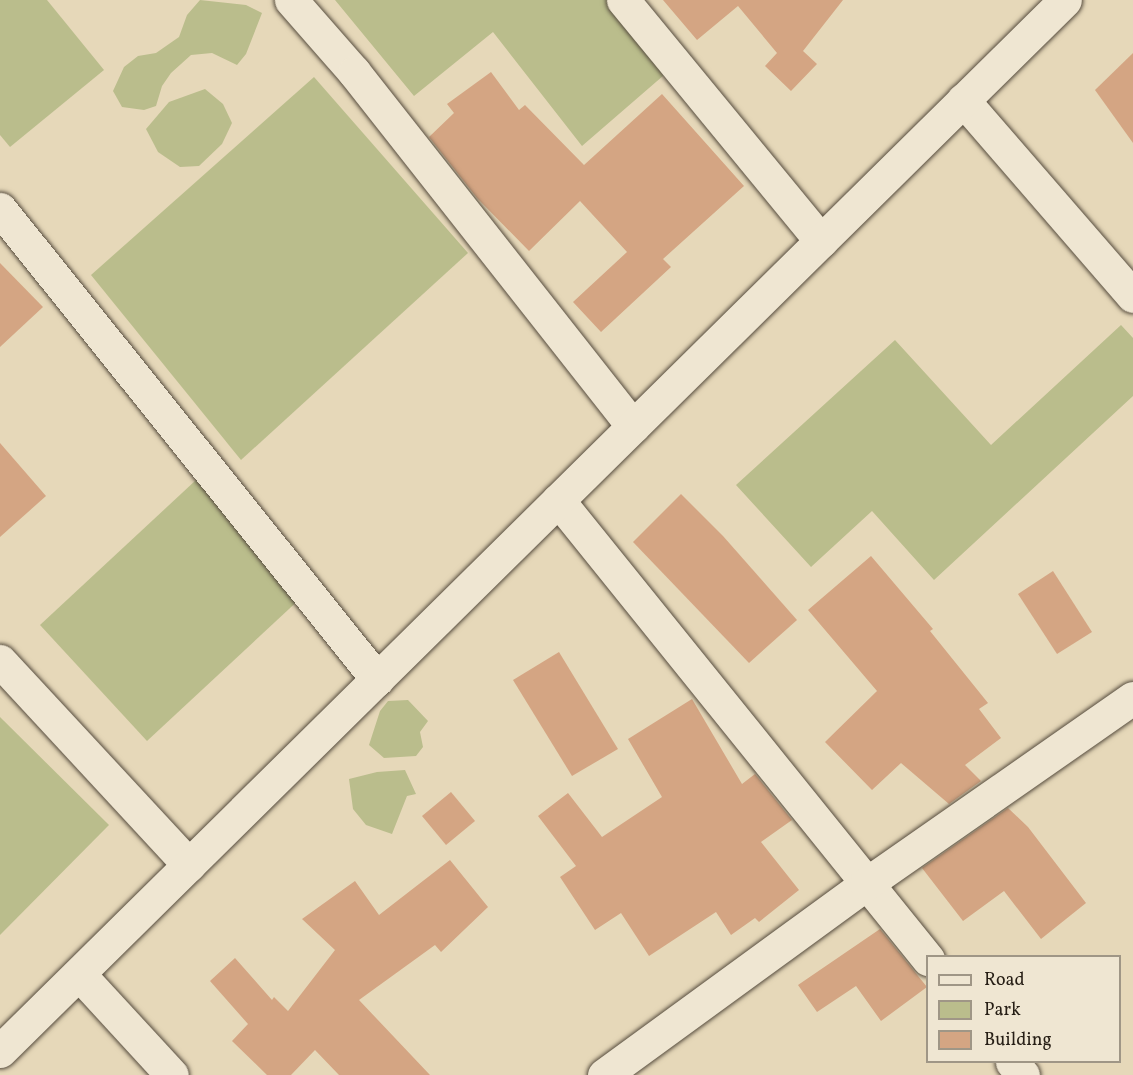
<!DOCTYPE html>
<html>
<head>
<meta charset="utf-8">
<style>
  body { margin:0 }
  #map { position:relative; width:1133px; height:1075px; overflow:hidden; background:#e6d8b9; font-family:Vollkorn,serif }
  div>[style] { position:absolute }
  .green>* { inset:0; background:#babd8c }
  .building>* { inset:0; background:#d4a583 }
  .roads { filter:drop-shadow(0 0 2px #564c3e) drop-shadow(0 0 2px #564c3e) }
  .street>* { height:33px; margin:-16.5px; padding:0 16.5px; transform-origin:16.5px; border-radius:16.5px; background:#efe6d2 }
  .secondary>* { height:33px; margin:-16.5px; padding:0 16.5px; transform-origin:16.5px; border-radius:16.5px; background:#efe6d2 }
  span { translate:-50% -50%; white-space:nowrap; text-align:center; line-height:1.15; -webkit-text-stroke:4.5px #efe6d2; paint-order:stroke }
  .legend { position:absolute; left:926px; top:955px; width:195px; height:108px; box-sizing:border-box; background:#efe6d2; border:2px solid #9f9686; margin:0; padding:8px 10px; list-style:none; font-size:18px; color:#261e15 }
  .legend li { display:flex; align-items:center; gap:12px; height:30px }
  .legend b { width:30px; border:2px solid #9f9686 }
</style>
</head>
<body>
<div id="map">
  <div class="green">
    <div style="clip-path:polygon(0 0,47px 0,104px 70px,10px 147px,0 135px)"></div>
    <div style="clip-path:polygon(200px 0,246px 5px,262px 13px,246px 54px,237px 65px,212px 53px,191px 55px,171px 73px,162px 86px,156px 106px,144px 110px,122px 107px,113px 91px,124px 67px,138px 56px,156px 53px,179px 37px,187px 15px)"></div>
    <div style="clip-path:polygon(335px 0,613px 0,671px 69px,582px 146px,493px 32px,414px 96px)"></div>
    <div style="clip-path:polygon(314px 77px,468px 253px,241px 460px,91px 275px)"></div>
    <div style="clip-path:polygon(205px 89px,223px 104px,232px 123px,222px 144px,199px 166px,180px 167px,158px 152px,146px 129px,169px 102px)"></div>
    <div style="clip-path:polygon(1121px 325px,1133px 338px,1133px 396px,934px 580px,872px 511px,811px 567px,736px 485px,895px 340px,991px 445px)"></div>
    <div style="clip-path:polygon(196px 480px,303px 596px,147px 741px,40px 625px)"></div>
    <div style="clip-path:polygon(408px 700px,428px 721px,420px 732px,423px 747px,416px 756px,384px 758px,369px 745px,380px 711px,388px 701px)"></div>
    <div style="clip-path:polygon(0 717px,109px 825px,0 935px)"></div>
    <div style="clip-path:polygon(405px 770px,416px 794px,407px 796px,392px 834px,366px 825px,353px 809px,349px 779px,377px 772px)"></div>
  </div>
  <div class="building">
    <div style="clip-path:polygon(663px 0,843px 0,803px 51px,817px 64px,791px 91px,765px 66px,777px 53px,738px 6px,697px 40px)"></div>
    <div style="clip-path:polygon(1133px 53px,1133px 143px,1095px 90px)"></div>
    <div style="clip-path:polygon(491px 72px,519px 110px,525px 105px,584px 165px,662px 94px,744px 186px,663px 259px,671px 267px,601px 332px,573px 302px,627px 252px,580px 201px,529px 251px,477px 198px,429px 137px,454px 113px,447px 104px)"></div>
    <div style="clip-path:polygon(0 263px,43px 307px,0 347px)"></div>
    <div style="clip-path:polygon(0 443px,46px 496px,0 537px)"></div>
    <div style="clip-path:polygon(681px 494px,723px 536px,797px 620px,749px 663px,633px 542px)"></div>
    <div style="clip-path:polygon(871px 556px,933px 629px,930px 631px,988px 703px,979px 709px,1001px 738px,965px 765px,981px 781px,949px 804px,901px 763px,872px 790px,825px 742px,877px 691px,808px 610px)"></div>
    <div style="clip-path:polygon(1053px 571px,1092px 632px,1057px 654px,1018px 594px)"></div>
    <div style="clip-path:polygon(559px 652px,618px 749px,572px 776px,513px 680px)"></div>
    <div style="clip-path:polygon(692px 699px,742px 784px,755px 774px,792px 820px,761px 842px,799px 890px,759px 922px,755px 918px,731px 935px,716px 912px,649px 956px,621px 913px,595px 930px,560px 877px,576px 866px,538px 816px,568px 793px,602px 837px,662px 797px,628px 739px)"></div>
    <div style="clip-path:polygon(451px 792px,475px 821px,446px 845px,422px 816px)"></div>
    <div style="clip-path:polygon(1008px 808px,1028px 827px,1086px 903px,1041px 939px,1004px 891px,963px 921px,922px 868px)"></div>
    <div style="clip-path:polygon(450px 860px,488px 907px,441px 952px,435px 945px,359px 1000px,430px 1075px,339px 1075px,315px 1050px,291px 1075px,267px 1075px,232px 1041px,248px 1024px,210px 981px,235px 958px,272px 1000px,274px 997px,288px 1011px,335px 950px,302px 919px,355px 881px,379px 915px)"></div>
    <div style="clip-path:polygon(880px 929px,927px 987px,881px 1021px,856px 986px,817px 1012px,798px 985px)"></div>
  </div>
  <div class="roads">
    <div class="street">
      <div style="left:291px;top:0;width:96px;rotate:48.8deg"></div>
      <div style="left:354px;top:72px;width:451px;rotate:51.8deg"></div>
      <div style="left:623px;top:0;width:312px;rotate:50.6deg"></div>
      <div style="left:963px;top:100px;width:259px;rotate:49.1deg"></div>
      <div style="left:0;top:209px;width:603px;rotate:51.27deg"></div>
      <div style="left:558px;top:500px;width:590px;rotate:51.13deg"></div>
      <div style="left:0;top:661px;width:278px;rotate:47.2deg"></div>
      <div style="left:79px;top:974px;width:137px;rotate:47.4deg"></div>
      <div style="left:1012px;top:1062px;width:17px;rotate:50deg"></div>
      <div style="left:604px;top:1075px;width:324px;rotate:-36.1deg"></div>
      <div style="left:866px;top:884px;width:325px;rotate:-34.9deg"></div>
    </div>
    <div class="secondary">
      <div style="left:0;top:1051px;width:1496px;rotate:-44.62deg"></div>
    </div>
  </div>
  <ul class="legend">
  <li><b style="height:8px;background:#efe6d2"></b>Road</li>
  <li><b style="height:16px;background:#babd8c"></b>Park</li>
  <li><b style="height:16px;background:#d4a583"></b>Building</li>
  </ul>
</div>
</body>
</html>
